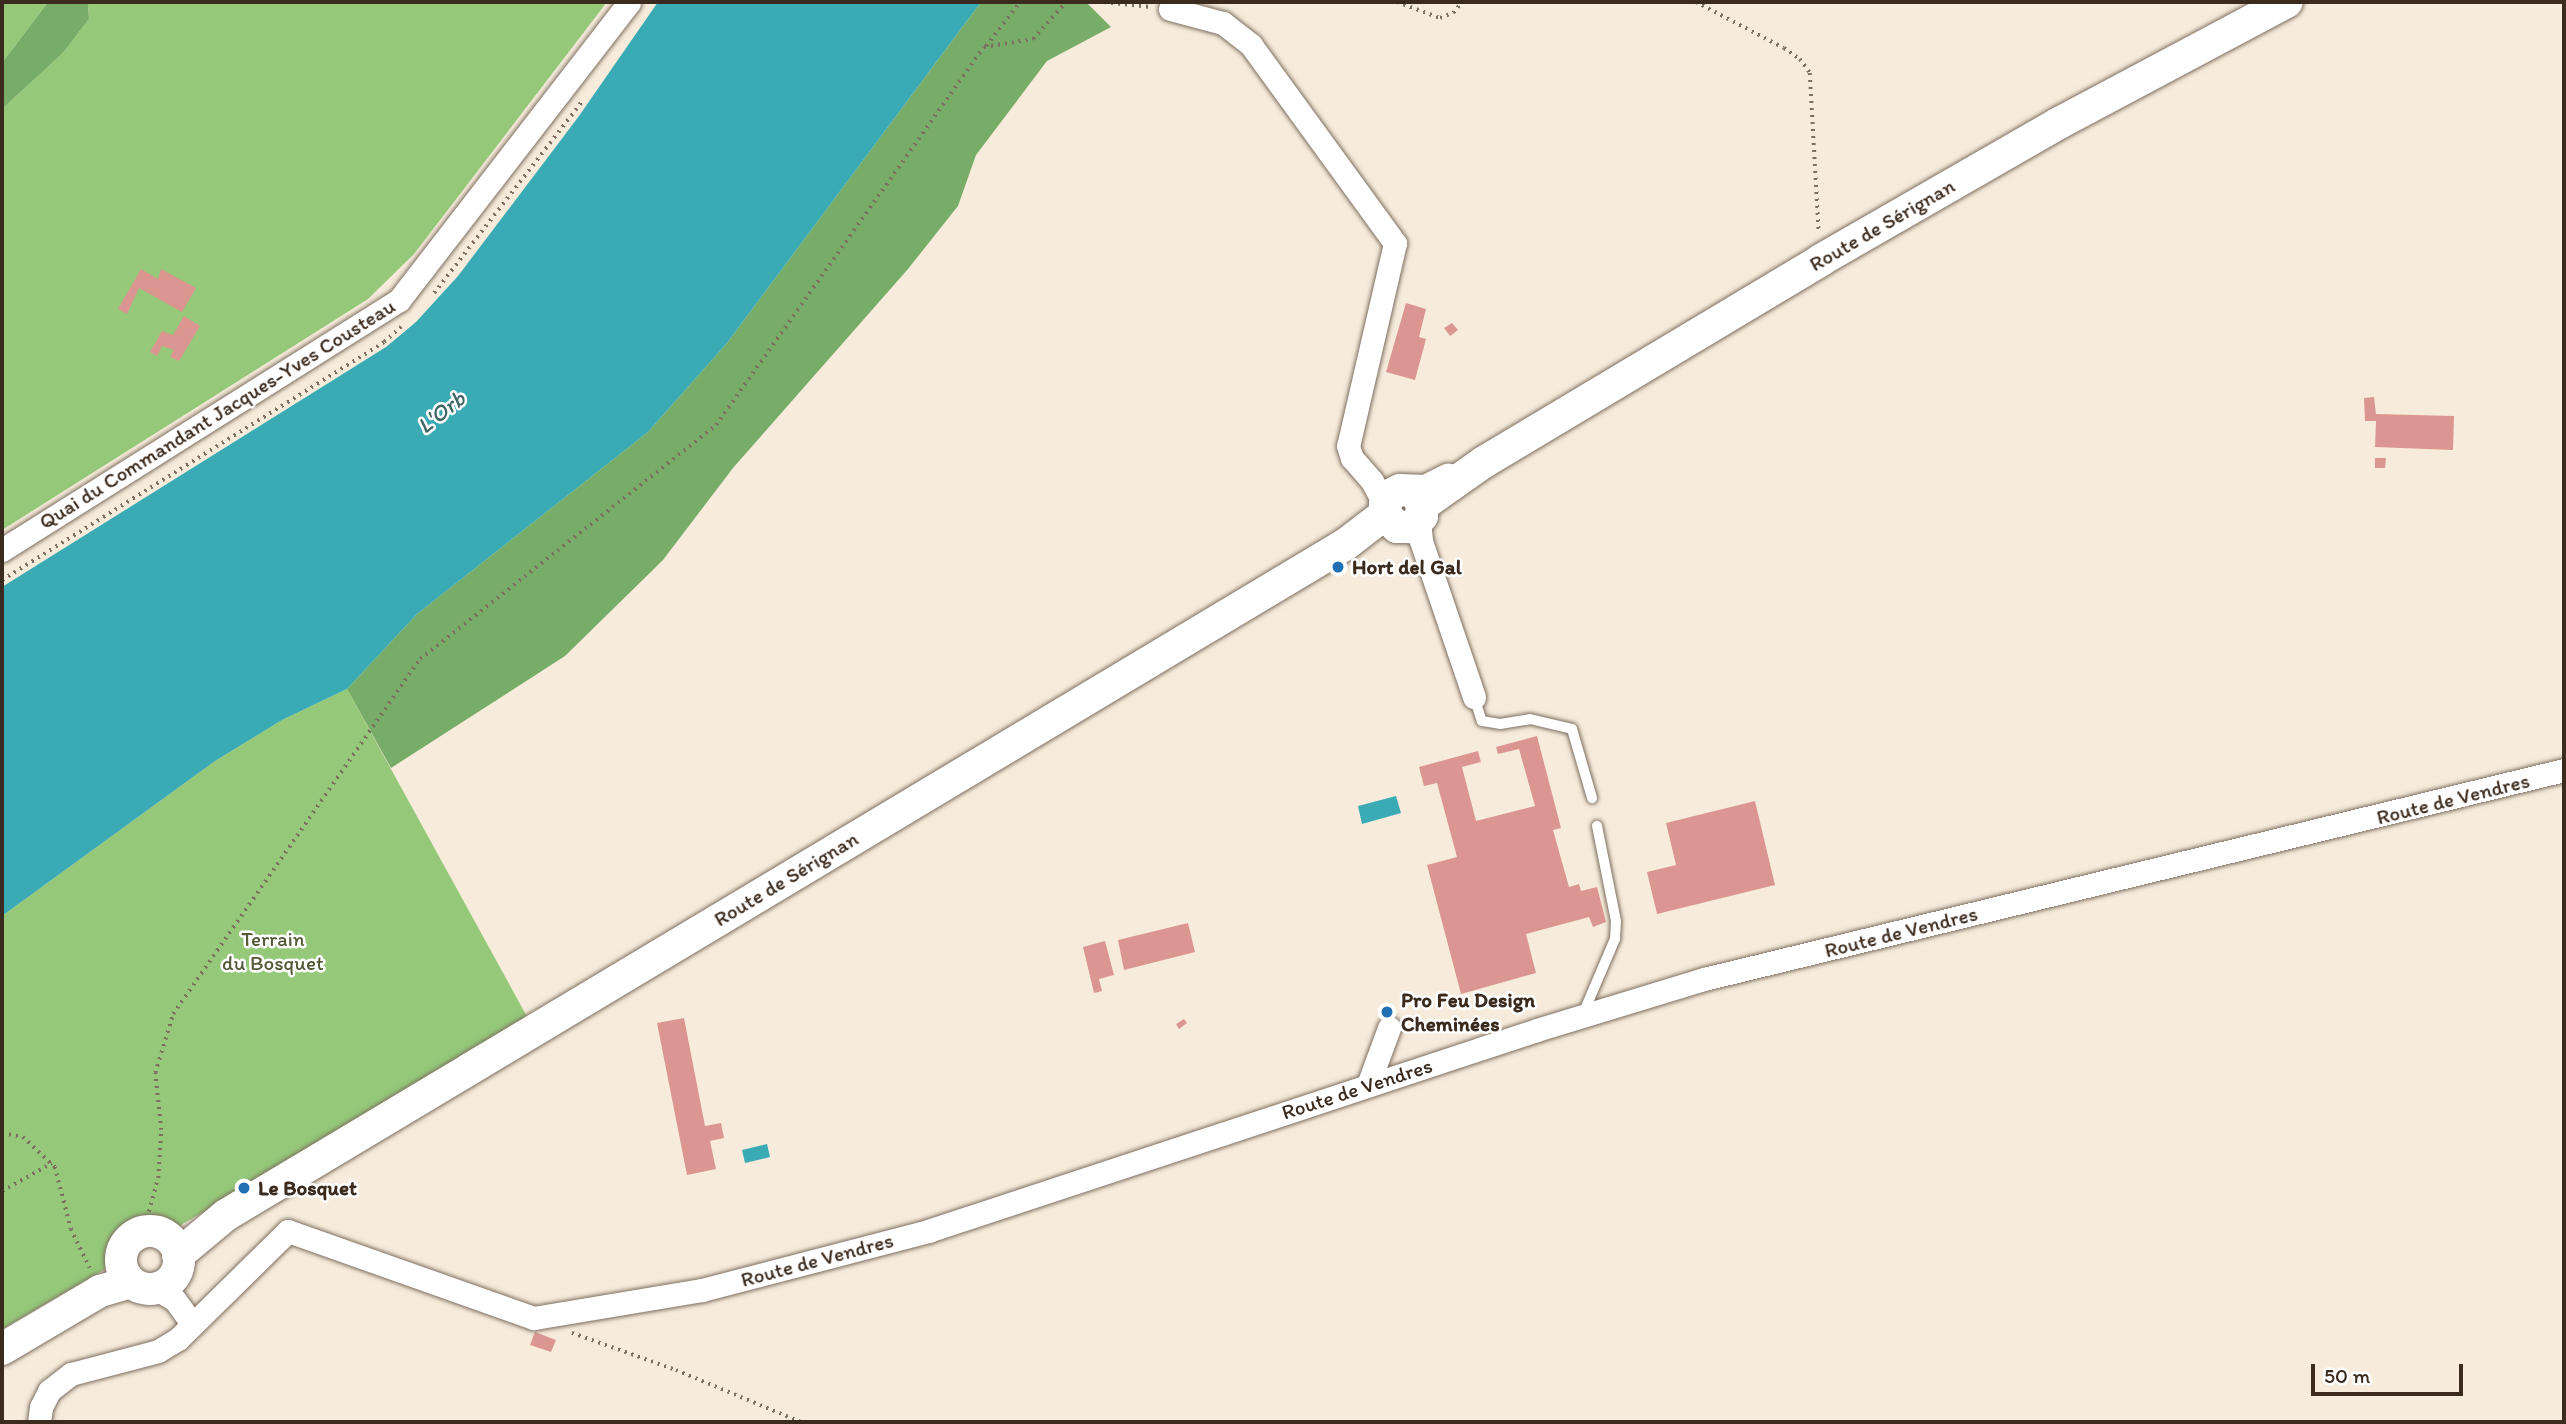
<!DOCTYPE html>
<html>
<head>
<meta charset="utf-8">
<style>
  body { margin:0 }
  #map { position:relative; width:2566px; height:1424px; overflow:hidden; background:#f7ecdb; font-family:Itim,sans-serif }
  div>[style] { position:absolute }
  .green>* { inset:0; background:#95c979 }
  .forest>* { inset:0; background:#78ad69 }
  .water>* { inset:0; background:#3aabb5 }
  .building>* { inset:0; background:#dc9691 }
  .path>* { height:3.5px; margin-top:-1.75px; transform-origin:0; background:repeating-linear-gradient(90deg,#7d6e60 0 2px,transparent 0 7px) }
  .roads { filter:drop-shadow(0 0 2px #7d6e60) drop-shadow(0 0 2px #7d6e60) }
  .lane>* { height:10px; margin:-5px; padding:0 5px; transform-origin:5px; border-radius:5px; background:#fff }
  .street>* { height:23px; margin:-11.5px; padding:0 11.5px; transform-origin:11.5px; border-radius:11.5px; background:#fff }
  .secondary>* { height:32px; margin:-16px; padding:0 16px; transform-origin:16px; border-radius:16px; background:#fff }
  .secondary>.ring { margin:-16px; padding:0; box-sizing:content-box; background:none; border:32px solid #fff; border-radius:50% }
  .dots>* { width:19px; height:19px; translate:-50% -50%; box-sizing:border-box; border:4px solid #fff; border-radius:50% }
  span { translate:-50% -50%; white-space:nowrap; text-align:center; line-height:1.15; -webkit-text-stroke:5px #fff; paint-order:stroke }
  .street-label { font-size:21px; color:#3b2a1e }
  .poi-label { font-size:21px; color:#3b2a1e; font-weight:700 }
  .left { translate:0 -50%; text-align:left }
  .park-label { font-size:21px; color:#565a39 }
  .water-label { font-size:23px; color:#3b6462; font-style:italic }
  .frame { position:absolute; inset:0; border:4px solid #3b2a1e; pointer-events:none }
  .scale { position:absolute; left:2311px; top:1364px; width:152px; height:32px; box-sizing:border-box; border:4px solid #3b2a1e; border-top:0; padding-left:9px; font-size:21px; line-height:24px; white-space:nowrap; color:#3b2a1e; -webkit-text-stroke:5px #fff; paint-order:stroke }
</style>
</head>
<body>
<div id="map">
  <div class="green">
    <div style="clip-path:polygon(2px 2px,48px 2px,2px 63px)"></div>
    <div style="clip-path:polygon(88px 2px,607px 2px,414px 254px,368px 299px,2px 530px,2px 109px,63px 53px,89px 19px)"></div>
    <div style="clip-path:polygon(347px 689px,530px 1022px,2px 1329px,2px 916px,215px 761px,282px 720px)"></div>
  </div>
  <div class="forest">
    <div style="clip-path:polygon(48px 2px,88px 2px,89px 19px,63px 53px,2px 109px,2px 63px)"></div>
    <div style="clip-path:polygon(981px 2px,1086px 2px,1111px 27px,1047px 61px,976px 155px,958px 206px,908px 269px,733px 468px,663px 560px,565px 656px,391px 768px,347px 689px,417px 614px,648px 432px,727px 343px)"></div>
  </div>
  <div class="water">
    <div style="clip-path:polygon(658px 2px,981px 2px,727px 343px,648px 432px,417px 614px,347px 689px,282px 720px,215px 761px,2px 916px,2px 587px,386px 347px,416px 322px,458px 276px,579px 116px)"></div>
    <div style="clip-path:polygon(1396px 796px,1401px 813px,1362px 824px,1358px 806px)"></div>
    <div style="clip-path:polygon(767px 1144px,770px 1157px,745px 1163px,742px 1150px)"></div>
  </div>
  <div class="building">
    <div style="clip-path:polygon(141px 269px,158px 279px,161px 269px,196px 288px,182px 312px,139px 288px,127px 314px,118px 309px)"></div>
    <div style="clip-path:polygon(1406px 303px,1426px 309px,1419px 337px,1426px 339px,1415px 380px,1386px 372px)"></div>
    <div style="clip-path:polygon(184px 316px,200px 326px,179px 361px,170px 357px,174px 350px,162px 346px,157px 356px,150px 352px,162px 331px,173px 335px)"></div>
    <div style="clip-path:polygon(1452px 323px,1458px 330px,1450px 336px,1444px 328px)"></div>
    <div style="clip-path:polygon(2374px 397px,2376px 414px,2454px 416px,2453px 450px,2375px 447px,2376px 421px,2365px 421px,2364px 398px)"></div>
    <div style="clip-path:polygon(2375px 458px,2386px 458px,2385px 468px,2375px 468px)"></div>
    <div style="clip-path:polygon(1537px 736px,1561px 828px,1553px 830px,1569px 887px,1579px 884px,1581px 891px,1597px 887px,1606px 922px,1593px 927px,1589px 917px,1526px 934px,1536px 973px,1461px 994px,1427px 865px,1457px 857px,1437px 783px,1424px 786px,1419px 767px,1478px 751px,1481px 762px,1462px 767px,1476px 821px,1535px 806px,1519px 749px,1498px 754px,1496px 747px)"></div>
    <div style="clip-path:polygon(1755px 801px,1775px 885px,1657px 914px,1647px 872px,1676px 865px,1666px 823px)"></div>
    <div style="clip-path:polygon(1188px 923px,1195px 952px,1124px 970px,1118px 940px)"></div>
    <div style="clip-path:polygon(1105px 941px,1114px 975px,1099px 979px,1102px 991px,1094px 993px,1083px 947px)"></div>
    <div style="clip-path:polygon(684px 1018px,705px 1126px,721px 1123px,724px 1138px,710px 1141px,716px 1169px,687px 1175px,657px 1023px)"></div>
    <div style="clip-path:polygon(1184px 1019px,1187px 1023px,1179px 1029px,1176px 1024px)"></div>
    <div style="clip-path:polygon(535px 1332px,556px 1340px,551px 1352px,530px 1345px)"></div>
  </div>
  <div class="path">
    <div style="left:1104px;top:2px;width:47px;rotate:6.1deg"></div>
    <div style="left:1397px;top:2px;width:46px;rotate:20.4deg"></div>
    <div style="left:1440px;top:18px;width:14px;rotate:-21deg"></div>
    <div style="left:1453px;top:13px;width:14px;rotate:-51deg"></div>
    <div style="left:1696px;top:2px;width:99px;rotate:27.6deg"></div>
    <div style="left:1784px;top:48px;width:19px;rotate:35deg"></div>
    <div style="left:1800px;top:59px;width:17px;rotate:54deg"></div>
    <div style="left:1810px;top:73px;width:160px;rotate:86.8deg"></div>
    <div style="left:986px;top:46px;width:56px;rotate:-52.3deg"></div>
    <div style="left:434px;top:293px;width:244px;rotate:-52.3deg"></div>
    <div style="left:2px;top:580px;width:450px;rotate:-31.9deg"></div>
    <div style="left:384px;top:342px;width:27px;rotate:-42deg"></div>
    <div style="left:2px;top:1133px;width:21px;rotate:11deg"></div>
    <div style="left:23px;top:1137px;width:44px;rotate:43.2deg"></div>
    <div style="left:55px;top:1167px;width:64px;rotate:75.5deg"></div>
    <div style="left:71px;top:1229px;width:43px;rotate:64deg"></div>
    <div style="left:2px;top:1191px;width:57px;rotate:-29.2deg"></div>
    <div style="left:143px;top:1232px;width:56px;rotate:-74.5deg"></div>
    <div style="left:158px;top:1178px;width:48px;rotate:-86.4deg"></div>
    <div style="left:161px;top:1130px;width:57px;rotate:-96deg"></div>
    <div style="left:155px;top:1073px;width:62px;rotate:-73deg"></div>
    <div style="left:173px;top:1014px;width:432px;rotate:-55.2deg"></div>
    <div style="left:420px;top:659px;width:377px;rotate:-38.3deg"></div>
    <div style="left:716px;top:425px;width:463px;rotate:-54.7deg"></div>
    <div style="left:984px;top:47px;width:50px;rotate:-9.3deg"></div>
    <div style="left:1033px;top:39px;width:50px;rotate:-48.3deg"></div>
    <div style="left:572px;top:1333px;width:110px;rotate:19.6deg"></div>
    <div style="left:676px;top:1370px;width:135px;rotate:22.6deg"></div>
  </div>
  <div class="roads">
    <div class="lane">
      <div style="left:1474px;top:697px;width:25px;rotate:72deg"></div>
      <div style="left:1482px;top:721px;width:18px;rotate:9deg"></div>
      <div style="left:1500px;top:724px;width:30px;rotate:-9deg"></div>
      <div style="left:1530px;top:719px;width:43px;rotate:13.4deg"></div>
      <div style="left:1572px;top:729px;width:72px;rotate:73.8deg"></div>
      <div style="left:1583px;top:1014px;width:82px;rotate:-66.9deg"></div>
      <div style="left:1615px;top:939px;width:18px;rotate:-87deg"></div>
      <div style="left:1616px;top:921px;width:97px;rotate:-101.3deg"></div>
    </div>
    <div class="street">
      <div style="left:1170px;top:9px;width:55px;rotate:14.8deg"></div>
      <div style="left:1223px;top:23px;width:36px;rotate:38deg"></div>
      <div style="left:1251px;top:45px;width:245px;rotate:54deg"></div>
      <div style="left:1395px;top:243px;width:208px;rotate:103deg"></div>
      <div style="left:1348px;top:446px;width:13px;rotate:72deg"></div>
      <div style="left:1352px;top:458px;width:30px;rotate:49deg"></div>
      <div style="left:1372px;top:481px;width:27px;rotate:62deg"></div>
      <div style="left:1419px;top:521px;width:20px;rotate:84deg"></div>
      <div style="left:1421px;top:541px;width:165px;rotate:71.2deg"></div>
      <div style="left:2px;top:550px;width:469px;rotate:-32.2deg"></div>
      <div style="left:399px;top:300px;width:376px;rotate:-52.3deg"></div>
      <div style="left:1368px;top:1085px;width:61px;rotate:-69.8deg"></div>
      <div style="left:155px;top:1288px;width:23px;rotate:31deg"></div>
      <div style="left:175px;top:1300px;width:29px;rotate:54deg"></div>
      <div style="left:39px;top:1422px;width:15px;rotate:-82deg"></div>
      <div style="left:41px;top:1407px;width:18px;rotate:-63deg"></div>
      <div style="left:49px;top:1391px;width:28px;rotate:-38deg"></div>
      <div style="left:71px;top:1374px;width:90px;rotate:-14.8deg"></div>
      <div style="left:158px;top:1351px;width:23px;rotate:-31deg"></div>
      <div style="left:178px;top:1339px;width:154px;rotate:-44.5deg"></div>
      <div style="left:288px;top:1231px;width:261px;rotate:19.5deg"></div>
      <div style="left:534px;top:1318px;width:170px;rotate:-9.5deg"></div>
      <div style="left:702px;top:1290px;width:234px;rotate:-14.6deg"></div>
      <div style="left:928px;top:1231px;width:641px;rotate:-18.27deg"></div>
      <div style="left:1537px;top:1030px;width:175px;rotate:-17deg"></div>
      <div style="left:1704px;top:979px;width:885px;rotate:-13.66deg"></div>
    </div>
    <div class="secondary">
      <div style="left:1411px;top:491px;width:13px;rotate:42deg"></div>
      <div style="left:1421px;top:500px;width:16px;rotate:86deg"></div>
      <div style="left:1422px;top:516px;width:16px;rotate:135deg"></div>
      <div style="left:1411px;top:527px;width:14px;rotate:180deg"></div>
      <div style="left:1397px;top:527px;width:18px;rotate:-133deg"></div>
      <div style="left:1385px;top:514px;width:9px;rotate:-90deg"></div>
      <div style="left:1385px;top:505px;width:11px;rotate:-63deg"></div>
      <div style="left:1390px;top:495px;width:11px;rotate:-27deg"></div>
      <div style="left:1400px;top:490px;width:26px;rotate:2deg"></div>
      <div style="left:1426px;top:491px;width:25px;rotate:-27deg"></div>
      <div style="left:1423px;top:505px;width:75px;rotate:-35.2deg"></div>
      <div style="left:1484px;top:462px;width:393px;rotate:-30.9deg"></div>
      <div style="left:1821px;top:260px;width:275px;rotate:-29.9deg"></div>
      <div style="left:2059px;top:123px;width:258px;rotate:-28deg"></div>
      <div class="ring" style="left:121px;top:1231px;width:26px;height:26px"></div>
      <div style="left:178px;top:1255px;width:62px;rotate:-39.8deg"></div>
      <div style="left:226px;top:1215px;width:1306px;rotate:-30.93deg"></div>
      <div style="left:1346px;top:544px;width:49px;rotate:-37.6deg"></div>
      <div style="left:2px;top:1349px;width:114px;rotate:-30.6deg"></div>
      <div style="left:100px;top:1291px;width:32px;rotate:-16deg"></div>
    </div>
  </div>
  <div class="dots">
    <div style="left:1338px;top:567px;background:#1f6fb2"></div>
    <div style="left:1387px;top:1012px;background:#1f6fb2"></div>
    <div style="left:244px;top:1188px;background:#1f6fb2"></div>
  </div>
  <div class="street-label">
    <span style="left:1882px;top:225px;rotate:-30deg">Route de Sérignan</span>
    <span style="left:217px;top:414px;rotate:-32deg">Quai du Commandant Jacques-Yves Cousteau</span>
    <span style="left:2453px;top:799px;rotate:-14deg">Route de Vendres</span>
    <span style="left:786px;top:879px;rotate:-31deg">Route de Sérignan</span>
    <span style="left:1901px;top:932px;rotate:-14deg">Route de Vendres</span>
    <span style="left:1357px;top:1089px;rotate:-18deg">Route de Vendres</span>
    <span style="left:817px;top:1260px;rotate:-15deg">Route de Vendres</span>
  </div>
  <div class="poi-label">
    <span class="left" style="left:1352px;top:567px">Hort del Gal</span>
    <span class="left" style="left:1401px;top:1012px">Pro Feu Design<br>Cheminées</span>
    <span class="left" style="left:258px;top:1188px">Le Bosquet</span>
  </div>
  <div class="park-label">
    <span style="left:273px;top:951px">Terrain<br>du Bosquet</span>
  </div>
  <div class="water-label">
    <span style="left:441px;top:412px;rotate:-38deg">L'Orb</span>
  </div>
  <div class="frame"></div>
  <div class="scale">50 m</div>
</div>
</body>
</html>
